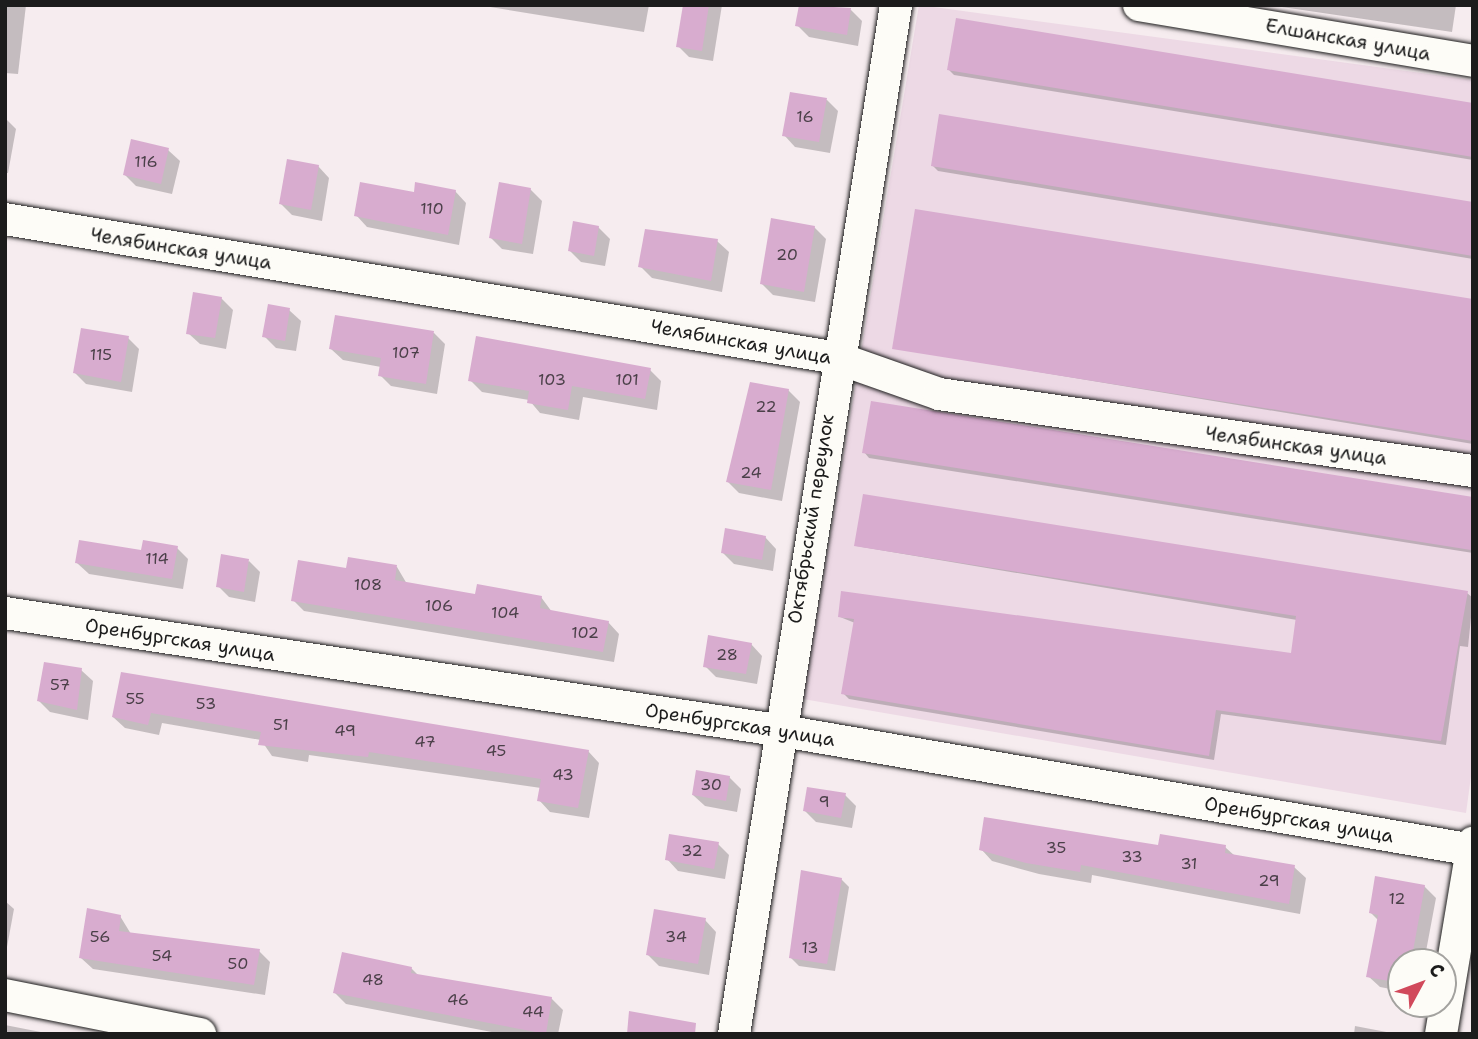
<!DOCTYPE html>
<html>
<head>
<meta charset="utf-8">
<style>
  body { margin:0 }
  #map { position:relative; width:1478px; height:1039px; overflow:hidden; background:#f6ecef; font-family:"Shantell Sans",sans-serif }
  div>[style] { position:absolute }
  .built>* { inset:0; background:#edd9e5 }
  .shadow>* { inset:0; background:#0003 }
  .building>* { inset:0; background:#d8accf }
  .roads { filter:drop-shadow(0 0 2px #1c1c1c) drop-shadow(0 0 2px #1c1c1c) }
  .minor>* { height:32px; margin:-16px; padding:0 16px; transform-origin:16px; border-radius:16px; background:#fdfcf7 }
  span { translate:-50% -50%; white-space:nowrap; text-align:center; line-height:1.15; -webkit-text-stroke:7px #fdfcf7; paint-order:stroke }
  .number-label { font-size:16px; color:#4b4049 }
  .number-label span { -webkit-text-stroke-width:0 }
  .street-label { font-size:19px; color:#1c1c1c }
  .frame { position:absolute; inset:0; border:7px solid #1c1c1c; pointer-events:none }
  .north { position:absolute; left:1387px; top:948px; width:70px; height:70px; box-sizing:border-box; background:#fdfcf7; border:2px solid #a3a29f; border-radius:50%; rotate:49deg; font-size:19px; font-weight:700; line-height:28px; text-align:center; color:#1c1c1c }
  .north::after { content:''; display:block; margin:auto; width:24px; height:32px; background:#d1495b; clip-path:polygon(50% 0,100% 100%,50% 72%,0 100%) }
</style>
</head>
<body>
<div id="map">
  <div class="built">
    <div style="clip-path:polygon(919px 5px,1473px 80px,1473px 762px,1466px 813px,803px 699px)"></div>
  </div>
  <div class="shadow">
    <div style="clip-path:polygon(5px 5px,26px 5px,18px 74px,5px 73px)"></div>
    <div style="clip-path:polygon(478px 5px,649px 5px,644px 32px)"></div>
    <div style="clip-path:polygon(685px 5px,722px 5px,713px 61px,689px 57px,678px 46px)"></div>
    <div style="clip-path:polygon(801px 5px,851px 10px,862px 21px,858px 46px,809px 37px,797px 25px)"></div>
    <div style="clip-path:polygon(1269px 5px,1456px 5px,1452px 32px)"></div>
    <div style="clip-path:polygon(949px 70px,1473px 104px,1473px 160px,954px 75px)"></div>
    <div style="clip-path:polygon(792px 94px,827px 100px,838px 111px,830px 153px,795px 147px,784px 135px)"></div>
    <div style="clip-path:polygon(5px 118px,16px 129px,8px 173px,5px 173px)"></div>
    <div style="clip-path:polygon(168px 150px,180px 161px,172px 194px,136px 186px,125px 175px)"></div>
    <div style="clip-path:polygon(318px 166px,329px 178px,322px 221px,292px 215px,281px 204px)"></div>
    <div style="clip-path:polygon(933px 166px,1473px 204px,1473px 259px,938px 171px)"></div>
    <div style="clip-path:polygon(530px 189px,542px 201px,533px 254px,502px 249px,491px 238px)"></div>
    <div style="clip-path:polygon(455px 191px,466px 203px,459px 245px,367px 227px,356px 215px)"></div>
    <div style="clip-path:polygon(598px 227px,610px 239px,605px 266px,581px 262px,570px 251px)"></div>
    <div style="clip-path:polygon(814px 227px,826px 239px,815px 302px,773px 295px,762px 284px)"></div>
    <div style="clip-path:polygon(717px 241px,729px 252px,722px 292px,652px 278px,640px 266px)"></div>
    <div style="clip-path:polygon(221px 298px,233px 310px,226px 349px,200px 344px,188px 333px)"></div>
    <div style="clip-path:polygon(1473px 301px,1473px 444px,894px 348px)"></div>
    <div style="clip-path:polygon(289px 310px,301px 321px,296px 351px,276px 348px,264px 336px)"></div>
    <div style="clip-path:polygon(434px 333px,445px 344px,437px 394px,391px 386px,380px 375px,381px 367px,343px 360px,331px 349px)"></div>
    <div style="clip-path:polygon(128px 338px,139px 349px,132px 392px,86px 384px,75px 373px)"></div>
    <div style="clip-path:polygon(650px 370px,661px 381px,657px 410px,583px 397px,579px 420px,540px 413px,529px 400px,482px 392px,470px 380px)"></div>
    <div style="clip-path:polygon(788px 390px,800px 402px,782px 501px,739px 493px,728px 482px)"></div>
    <div style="clip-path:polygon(864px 452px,1473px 499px,1473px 553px,869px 458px)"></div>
    <div style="clip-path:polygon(765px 537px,776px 549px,773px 571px,734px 564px,723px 553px)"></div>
    <div style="clip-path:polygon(856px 546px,1467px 593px,1473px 598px,1468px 647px,1460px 646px,1446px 745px,1221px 714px,1214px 760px,849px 699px,843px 693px,855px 623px,840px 617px,1292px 655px,1297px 620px)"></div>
    <div style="clip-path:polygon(177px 548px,188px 559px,183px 589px,89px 574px,77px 563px)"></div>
    <div style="clip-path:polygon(249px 561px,260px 572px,255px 602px,229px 597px,218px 586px)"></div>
    <div style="clip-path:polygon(397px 567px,407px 584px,477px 596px,541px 597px,552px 612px,608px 622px,619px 634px,614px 662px,304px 611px,293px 600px,347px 570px)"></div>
    <div style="clip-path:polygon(751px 644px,762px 656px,757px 684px,716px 677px,705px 666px)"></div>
    <div style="clip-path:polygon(81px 670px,93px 681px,88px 720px,50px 712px,38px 700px)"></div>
    <div style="clip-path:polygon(122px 674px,588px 751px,599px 763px,589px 818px,550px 812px,539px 800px,541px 788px,309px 755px,308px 762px,272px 756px,261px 740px,162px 723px,159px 735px,125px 728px,113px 717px)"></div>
    <div style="clip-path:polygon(729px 777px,741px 789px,737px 812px,705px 806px,693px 795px)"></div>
    <div style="clip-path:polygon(845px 795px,856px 806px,852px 828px,816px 822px,805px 811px)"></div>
    <div style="clip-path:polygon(718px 844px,729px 855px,725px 879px,678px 871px,667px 859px)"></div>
    <div style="clip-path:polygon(1225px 847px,1235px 856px,1294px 867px,1306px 878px,1300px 914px,1092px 875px,1091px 883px,1039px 874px,992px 861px,981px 849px)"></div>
    <div style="clip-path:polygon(841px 879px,849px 887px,835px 971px,799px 966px,791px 958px)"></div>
    <div style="clip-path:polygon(1424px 886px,1436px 898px,1424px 962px,1401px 962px,1401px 991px,1380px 987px,1368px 976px,1378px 920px,1371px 913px)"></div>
    <div style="clip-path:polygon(5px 901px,14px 909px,5px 958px)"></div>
    <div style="clip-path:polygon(120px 916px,131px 934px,259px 951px,270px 962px,265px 995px,93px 969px,81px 958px)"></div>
    <div style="clip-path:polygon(705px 920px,716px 932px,709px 975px,659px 966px,648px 955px)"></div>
    <div style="clip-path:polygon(411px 968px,419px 976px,551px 998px,563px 1010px,558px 1034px,502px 1034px,346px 1004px,335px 993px)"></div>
    <div style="clip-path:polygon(5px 1025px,51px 1034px,5px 1034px)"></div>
    <div style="clip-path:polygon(1355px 1026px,1397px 1034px,1354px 1034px)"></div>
  </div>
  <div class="building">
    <div style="clip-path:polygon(683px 5px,709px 5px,702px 51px,676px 47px)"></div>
    <div style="clip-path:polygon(799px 5px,851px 8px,847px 35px,795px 26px)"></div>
    <div style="clip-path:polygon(956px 18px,1473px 103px,1473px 157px,947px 70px)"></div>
    <div style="clip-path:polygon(790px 92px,827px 98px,819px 142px,782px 136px)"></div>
    <div style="clip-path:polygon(939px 114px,1473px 202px,1473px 256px,931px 166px)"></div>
    <div style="clip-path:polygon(131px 139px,169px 148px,161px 184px,123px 175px)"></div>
    <div style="clip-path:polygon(287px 159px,319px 165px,311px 210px,279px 204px)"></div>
    <div style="clip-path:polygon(360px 182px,414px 192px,415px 182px,456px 190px,448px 235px,354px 216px)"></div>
    <div style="clip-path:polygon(499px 182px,531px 188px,522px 244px,489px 238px)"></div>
    <div style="clip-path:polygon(915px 209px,1473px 299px,1473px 441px,892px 349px)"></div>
    <div style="clip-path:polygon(771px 218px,815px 226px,804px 292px,760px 284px)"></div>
    <div style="clip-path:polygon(573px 221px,599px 226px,594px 256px,568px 251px)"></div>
    <div style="clip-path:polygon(645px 229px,718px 239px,711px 281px,638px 267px)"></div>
    <div style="clip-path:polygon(193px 292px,222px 297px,215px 338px,186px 334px)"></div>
    <div style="clip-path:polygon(268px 304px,290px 308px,285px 341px,262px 337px)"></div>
    <div style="clip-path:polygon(335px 315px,434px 331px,426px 384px,378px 376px,381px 358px,329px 349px)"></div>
    <div style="clip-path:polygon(81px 328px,129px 336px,121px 382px,73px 373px)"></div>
    <div style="clip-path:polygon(476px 336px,651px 368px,645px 399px,572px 386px,568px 410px,527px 403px,529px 391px,468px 381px)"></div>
    <div style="clip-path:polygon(750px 382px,789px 389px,771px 490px,726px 482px)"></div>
    <div style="clip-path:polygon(871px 401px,1473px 497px,1471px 550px,862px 453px)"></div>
    <div style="clip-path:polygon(863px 494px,1468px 591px,1441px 741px,1216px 710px,1209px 756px,841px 694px,854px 619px,838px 617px,841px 591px,1291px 653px,1296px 616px,854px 546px)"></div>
    <div style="clip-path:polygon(725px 528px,766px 536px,762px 560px,721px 553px)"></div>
    <div style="clip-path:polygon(79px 540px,141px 550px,143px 540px,178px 546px,172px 579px,75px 563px)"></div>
    <div style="clip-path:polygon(221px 554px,249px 559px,244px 592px,216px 587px)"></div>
    <div style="clip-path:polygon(348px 557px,397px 565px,395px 580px,475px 594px,477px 584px,542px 596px,540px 608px,609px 621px,603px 652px,291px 601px,298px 560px,346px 568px)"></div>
    <div style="clip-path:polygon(708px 635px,752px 643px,746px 674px,703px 667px)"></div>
    <div style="clip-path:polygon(44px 662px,82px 668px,77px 710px,37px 701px)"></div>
    <div style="clip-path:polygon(121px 672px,589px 750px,578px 808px,537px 801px,541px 779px,369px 752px,368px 757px,258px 745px,261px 732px,151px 713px,148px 725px,112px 717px)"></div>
    <div style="clip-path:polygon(696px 770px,730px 776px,726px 801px,692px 795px)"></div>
    <div style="clip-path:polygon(807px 787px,846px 793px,841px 818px,803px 811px)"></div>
    <div style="clip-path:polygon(984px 817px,1158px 845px,1160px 834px,1226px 845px,1225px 853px,1295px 865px,1289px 904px,1081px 865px,1080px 872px,1026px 863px,979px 850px)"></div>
    <div style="clip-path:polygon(669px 834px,719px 842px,714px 869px,665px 860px)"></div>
    <div style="clip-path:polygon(801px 870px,842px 878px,827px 964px,789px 958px)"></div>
    <div style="clip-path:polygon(1375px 876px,1425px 885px,1411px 962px,1401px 962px,1401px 983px,1366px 977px,1378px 915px,1369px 913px)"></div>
    <div style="clip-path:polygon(87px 908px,121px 915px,119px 931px,260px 949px,254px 985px,79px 958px)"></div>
    <div style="clip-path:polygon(654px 909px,706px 918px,698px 964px,646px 955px)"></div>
    <div style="clip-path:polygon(342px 952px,412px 967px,411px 973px,552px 997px,546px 1034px,333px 993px)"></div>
    <div style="clip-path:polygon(629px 1011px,696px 1023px,695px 1034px,627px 1034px)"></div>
  </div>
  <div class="roads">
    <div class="minor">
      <div style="left:1139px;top:5px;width:339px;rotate:9.5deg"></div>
      <div style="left:5px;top:219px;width:844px;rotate:9.48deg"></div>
      <div style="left:837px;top:358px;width:108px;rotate:19.4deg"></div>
      <div style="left:939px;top:394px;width:540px;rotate:8.21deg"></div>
      <div style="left:5px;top:613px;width:781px;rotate:8.62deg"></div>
      <div style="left:777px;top:730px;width:706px;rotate:9.78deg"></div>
      <div style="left:5px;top:995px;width:199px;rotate:11.3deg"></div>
      <div style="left:734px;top:1034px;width:1042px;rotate:-81.05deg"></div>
      <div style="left:1441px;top:1034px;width:194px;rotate:-80.5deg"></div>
    </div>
  </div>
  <div class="number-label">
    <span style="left:805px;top:117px">16</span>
    <span style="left:146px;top:162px">116</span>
    <span style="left:432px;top:209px">110</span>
    <span style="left:787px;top:255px">20</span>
    <span style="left:406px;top:353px">107</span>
    <span style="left:101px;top:355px">115</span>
    <span style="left:552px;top:380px">103</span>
    <span style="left:627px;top:380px">101</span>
    <span style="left:766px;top:407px">22</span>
    <span style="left:751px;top:473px">24</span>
    <span style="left:157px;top:559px">114</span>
    <span style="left:368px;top:585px">108</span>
    <span style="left:439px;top:606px">106</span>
    <span style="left:505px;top:613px">104</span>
    <span style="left:585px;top:633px">102</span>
    <span style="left:727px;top:655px">28</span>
    <span style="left:60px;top:685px">57</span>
    <span style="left:135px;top:699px">55</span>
    <span style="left:206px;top:704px">53</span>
    <span style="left:281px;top:725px">51</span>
    <span style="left:345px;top:731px">49</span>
    <span style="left:425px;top:742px">47</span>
    <span style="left:496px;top:751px">45</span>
    <span style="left:563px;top:775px">43</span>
    <span style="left:711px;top:785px">30</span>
    <span style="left:824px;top:802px">9</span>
    <span style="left:1056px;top:848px">35</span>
    <span style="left:692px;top:851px">32</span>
    <span style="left:1132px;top:857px">33</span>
    <span style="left:1189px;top:864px">31</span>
    <span style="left:1269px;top:881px">29</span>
    <span style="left:1397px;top:899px">12</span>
    <span style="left:100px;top:937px">56</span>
    <span style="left:676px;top:937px">34</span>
    <span style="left:810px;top:948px">13</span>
    <span style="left:162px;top:956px">54</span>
    <span style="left:238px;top:964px">50</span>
    <span style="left:373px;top:980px">48</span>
    <span style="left:458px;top:1000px">46</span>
    <span style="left:533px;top:1012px">44</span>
  </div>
  <div class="street-label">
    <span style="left:1348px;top:40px;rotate:10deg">Елшанская улица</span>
    <span style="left:181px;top:249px;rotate:9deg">Челябинская улица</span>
    <span style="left:741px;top:342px;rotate:10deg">Челябинская улица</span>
    <span style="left:1296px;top:446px;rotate:8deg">Челябинская улица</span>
    <span style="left:811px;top:519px;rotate:-81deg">Октябрьский переулок</span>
    <span style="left:180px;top:640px;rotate:9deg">Оренбургская улица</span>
    <span style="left:740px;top:725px;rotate:9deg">Оренбургская улица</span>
    <span style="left:1299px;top:820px;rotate:10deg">Оренбургская улица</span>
  </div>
  <div class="frame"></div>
  <div class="north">С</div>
</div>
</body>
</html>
